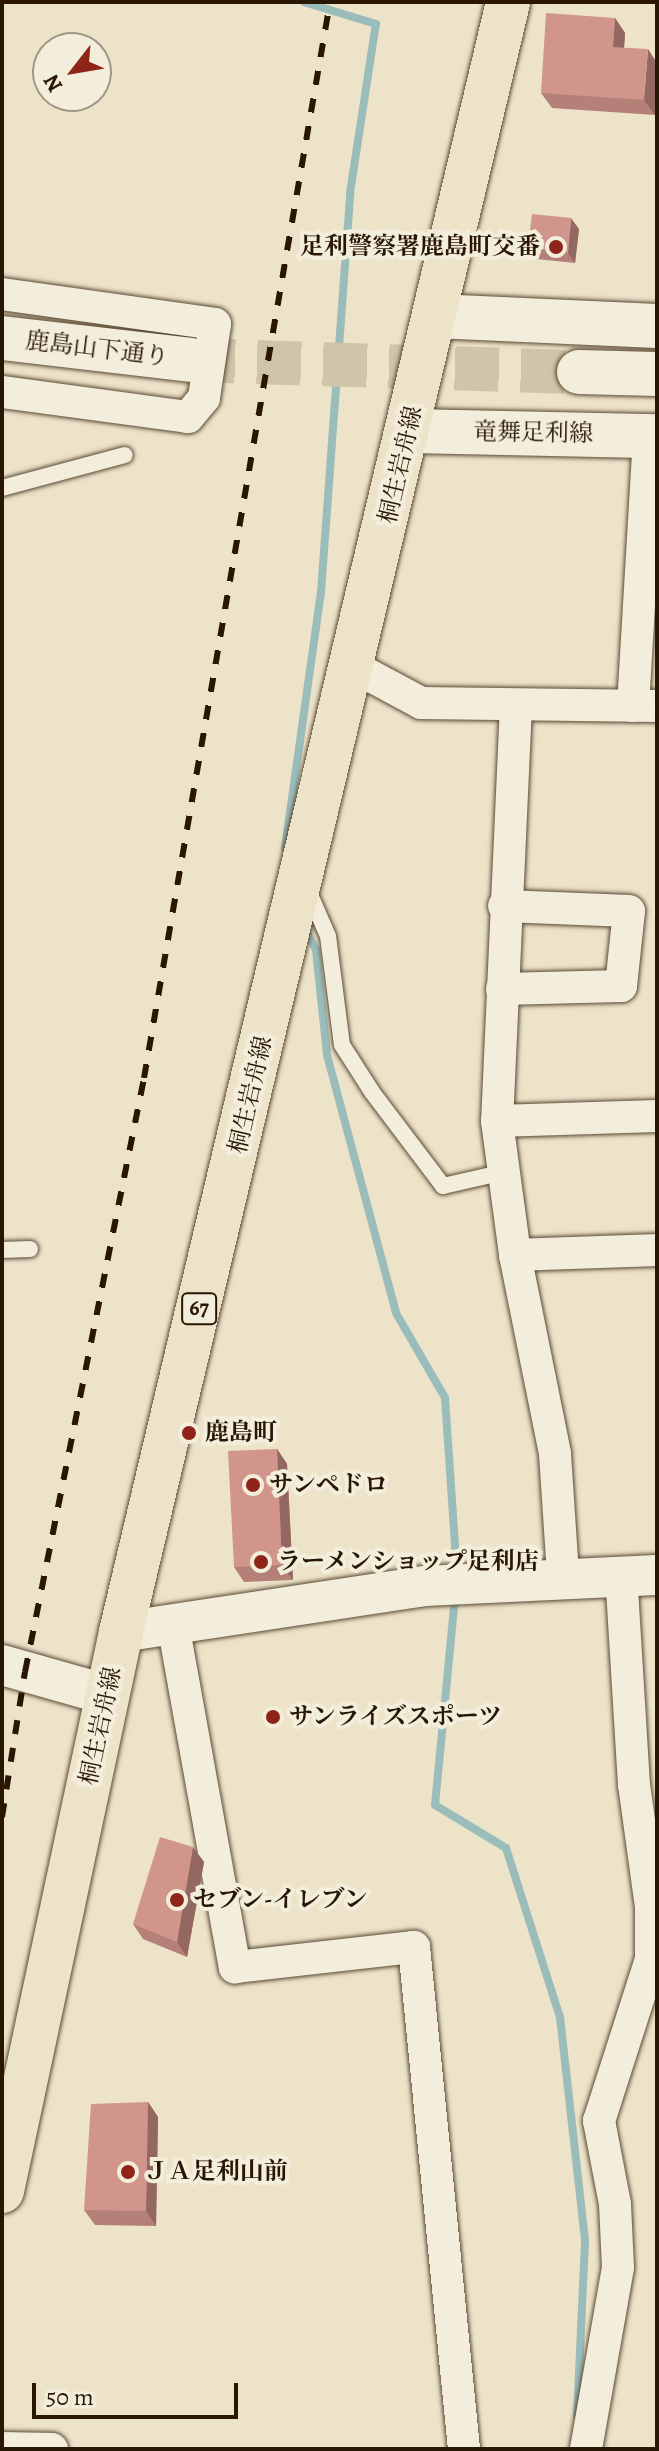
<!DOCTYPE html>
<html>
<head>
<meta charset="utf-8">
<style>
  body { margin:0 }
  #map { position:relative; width:659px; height:2451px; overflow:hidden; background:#ede3c9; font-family:Alegreya,"Noto Serif JP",serif }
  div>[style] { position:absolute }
  .stream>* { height:8px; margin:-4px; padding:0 4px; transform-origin:4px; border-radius:4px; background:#9abdbc }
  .secondary-tunnel>* { height:44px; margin-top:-22px; transform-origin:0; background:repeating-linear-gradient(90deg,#d0c4ab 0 44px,transparent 0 66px) }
  .roads { filter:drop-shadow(0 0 2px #5a4a34) drop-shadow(0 0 2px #5a4a34) }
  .service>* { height:16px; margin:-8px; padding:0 8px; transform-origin:8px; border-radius:8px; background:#f3eddc }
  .minor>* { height:32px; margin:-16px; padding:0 16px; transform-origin:16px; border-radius:16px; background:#f3eddc }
  .tertiary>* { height:40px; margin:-20px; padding:0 20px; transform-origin:20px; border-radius:20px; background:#f3eddc }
  .secondary>* { height:44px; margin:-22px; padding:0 22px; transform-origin:22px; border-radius:22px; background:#f3eddc }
  .primary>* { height:44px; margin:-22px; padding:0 22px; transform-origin:22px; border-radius:22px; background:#ede3c9 }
  .rail>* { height:6px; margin-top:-3px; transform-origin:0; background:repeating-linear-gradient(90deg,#291703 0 14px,transparent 0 28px) }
  .wall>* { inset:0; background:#b48078 }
  .shaded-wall>* { inset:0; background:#926861 }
  .building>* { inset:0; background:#d1958b }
  .dots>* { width:22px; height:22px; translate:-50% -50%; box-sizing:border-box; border:4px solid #f3eddc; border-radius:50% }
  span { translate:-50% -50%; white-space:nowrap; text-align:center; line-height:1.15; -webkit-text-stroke:8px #f3eddc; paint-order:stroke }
  .shield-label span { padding:2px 6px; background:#f3eddc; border:2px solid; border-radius:6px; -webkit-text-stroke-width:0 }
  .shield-label { font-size:22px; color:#291703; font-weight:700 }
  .poi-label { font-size:24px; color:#291703; font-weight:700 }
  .right { translate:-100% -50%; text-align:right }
  .left { translate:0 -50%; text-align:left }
  .street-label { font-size:24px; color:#291703 }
  .frame { position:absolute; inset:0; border:4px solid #291703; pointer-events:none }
  .north { position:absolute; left:32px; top:32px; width:80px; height:80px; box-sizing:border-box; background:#f3eddc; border:2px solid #a29785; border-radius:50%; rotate:239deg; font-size:22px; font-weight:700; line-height:32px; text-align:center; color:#291703 }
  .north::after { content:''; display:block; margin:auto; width:28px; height:36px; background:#8f2418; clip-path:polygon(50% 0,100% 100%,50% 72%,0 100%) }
  .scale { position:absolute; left:32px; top:2383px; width:206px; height:36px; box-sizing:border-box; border:4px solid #291703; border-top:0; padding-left:10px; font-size:24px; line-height:28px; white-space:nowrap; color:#291703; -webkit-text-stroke:6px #f3eddc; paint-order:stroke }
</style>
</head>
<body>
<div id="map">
  <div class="stream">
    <div style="left:285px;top:848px;width:259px;rotate:-82deg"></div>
    <div style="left:321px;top:592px;width:400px;rotate:-85.8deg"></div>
    <div style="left:350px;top:193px;width:171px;rotate:-81.3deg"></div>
    <div style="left:376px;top:24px;width:75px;rotate:-163deg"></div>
    <div style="left:304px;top:927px;width:26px;rotate:62deg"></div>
    <div style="left:316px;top:950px;width:106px;rotate:84deg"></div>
    <div style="left:327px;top:1055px;width:267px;rotate:75deg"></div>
    <div style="left:396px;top:1313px;width:98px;rotate:60deg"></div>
    <div style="left:445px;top:1398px;width:177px;rotate:86.1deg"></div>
    <div style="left:455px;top:1597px;width:209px;rotate:95.5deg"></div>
    <div style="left:435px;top:1805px;width:83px;rotate:31.2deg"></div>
    <div style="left:506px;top:1848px;width:177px;rotate:72.3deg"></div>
    <div style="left:560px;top:2017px;width:225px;rotate:83.6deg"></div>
    <div style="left:585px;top:2241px;width:175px;rotate:92.6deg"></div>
  </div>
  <div class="secondary-tunnel">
    <div style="left:191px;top:360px;width:388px;rotate:1.8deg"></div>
  </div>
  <div class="roads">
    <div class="service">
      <div style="left:2px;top:488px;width:127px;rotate:-15deg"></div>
      <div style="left:307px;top:888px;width:52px;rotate:66.4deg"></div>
      <div style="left:328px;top:936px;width:110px;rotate:82.7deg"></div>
      <div style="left:342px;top:1045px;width:56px;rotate:57.4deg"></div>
      <div style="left:372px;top:1092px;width:118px;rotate:52.9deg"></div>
      <div style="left:443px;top:1186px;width:63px;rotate:-12.9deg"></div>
      <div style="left:2px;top:1250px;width:28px;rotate:-2deg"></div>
    </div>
    <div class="minor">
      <div style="left:2px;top:294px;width:215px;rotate:8deg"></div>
      <div style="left:215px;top:324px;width:75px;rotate:98.5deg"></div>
      <div style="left:204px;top:398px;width:25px;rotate:130deg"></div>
      <div style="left:188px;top:417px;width:188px;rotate:-172.3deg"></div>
      <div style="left:354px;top:667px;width:76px;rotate:28.2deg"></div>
      <div style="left:421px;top:703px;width:236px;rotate:0.7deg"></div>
      <div style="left:516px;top:705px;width:416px;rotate:92.6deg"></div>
      <div style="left:497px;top:1121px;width:135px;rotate:82.3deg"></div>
      <div style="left:515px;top:1255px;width:203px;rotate:78.6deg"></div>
      <div style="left:555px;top:1454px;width:122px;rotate:86.2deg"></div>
      <div style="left:633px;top:706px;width:271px;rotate:-86.6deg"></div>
      <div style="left:502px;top:989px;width:119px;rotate:-1.4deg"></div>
      <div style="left:621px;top:986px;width:75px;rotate:-83.9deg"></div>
      <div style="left:629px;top:911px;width:125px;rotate:-177.7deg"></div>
      <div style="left:497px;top:1121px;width:160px;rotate:-1.8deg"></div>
      <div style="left:515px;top:1255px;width:142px;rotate:-2deg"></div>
      <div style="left:173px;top:1624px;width:349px;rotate:79.8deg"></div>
      <div style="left:235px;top:1967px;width:180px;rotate:-6.4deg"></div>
      <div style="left:414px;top:1947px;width:504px;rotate:84.31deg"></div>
      <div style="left:2px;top:2448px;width:50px;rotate:1.1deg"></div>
      <div style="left:586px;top:2449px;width:184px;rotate:-80deg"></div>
      <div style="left:618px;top:2268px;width:64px;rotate:-92.7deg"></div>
      <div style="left:615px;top:2204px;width:85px;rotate:-100.9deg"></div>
      <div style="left:599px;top:2121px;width:170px;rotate:-72.2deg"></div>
      <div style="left:651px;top:1959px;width:52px;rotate:-90deg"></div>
      <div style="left:651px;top:1907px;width:123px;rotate:-97.9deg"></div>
      <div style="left:634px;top:1785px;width:210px;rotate:-93.5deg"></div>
    </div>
    <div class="tertiary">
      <div style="left:121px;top:1632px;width:306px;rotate:-8.6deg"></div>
      <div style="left:424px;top:1586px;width:233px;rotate:-2.7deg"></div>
      <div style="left:2px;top:1665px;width:110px;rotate:15.8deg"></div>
    </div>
    <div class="secondary">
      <div style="left:435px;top:316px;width:222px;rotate:2.6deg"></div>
      <div style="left:2px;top:338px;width:190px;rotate:6.6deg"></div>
      <div style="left:579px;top:372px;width:78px;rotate:1.5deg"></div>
      <div style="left:410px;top:431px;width:247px;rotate:1.2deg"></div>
    </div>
    <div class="primary">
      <div style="left:2px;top:2191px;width:572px;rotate:-77.98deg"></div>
      <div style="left:121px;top:1632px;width:1675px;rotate:-76.64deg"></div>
    </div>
  </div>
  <div class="rail">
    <div style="left:2px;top:1817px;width:147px;rotate:-81deg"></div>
    <div style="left:25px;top:1672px;width:606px;rotate:-78.67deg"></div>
    <div style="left:144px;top:1078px;width:1092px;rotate:-80.19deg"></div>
  </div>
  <div class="wall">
    <div style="clip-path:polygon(615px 18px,625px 33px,624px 48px,655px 115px,552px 108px,541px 93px)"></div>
    <div style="clip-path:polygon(579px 229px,575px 263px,536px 259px,528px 248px)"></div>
    <div style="clip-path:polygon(277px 1449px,287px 1464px,293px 1580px,244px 1582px,234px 1567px)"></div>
    <div style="clip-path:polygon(193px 1847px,204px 1862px,187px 1957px,143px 1939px,133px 1924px)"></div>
    <div style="clip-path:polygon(148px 2102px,158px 2117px,156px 2226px,95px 2225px,84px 2210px)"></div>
  </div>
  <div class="shaded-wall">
    <div style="clip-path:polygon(615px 18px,625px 33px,623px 63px,613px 47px)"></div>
    <div style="clip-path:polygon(648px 49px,657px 63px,655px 115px,644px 100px)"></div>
    <div style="clip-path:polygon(571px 218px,579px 229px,575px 263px,568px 253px)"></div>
    <div style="clip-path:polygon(277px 1449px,287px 1464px,293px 1580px,282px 1565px)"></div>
    <div style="clip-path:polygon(193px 1847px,204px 1862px,187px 1957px,177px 1942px)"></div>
    <div style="clip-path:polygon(148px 2102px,158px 2117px,156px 2226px,146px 2211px)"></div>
  </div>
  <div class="building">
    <div style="clip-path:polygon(546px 13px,615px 18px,613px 47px,648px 49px,644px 100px,541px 93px)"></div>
    <div style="clip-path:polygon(532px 214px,571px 218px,568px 253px,528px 248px)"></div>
    <div style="clip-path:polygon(277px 1449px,282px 1565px,234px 1567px,228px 1451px)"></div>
    <div style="clip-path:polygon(160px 1837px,193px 1847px,177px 1942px,133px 1924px)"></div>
    <div style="clip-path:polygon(148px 2102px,146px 2211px,84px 2210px,91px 2104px)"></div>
  </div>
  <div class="dots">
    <div style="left:556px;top:247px;background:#8f2418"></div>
    <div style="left:189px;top:1433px;background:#8f2418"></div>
    <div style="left:253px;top:1485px;background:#8f2418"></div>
    <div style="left:261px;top:1562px;background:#8f2418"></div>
    <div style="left:273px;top:1717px;background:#8f2418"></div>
    <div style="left:177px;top:1900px;background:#8f2418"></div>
    <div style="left:128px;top:2172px;background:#8f2418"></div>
  </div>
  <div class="shield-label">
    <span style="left:199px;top:1309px">67</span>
  </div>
  <div class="poi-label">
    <span class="right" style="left:540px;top:247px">足利警察署鹿島町交番</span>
    <span class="left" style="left:205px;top:1433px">鹿島町</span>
    <span class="left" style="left:269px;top:1485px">サンペドロ</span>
    <span class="left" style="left:277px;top:1562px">ラーメンショップ足利店</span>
    <span class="left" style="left:289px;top:1717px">サンライズスポーツ</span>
    <span class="left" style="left:193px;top:1900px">セブン-イレブン</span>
    <span class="left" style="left:144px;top:2172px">ＪＡ足利山前</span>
  </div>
  <div class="street-label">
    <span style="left:97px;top:349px;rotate:7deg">鹿島山下通り</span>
    <span style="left:533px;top:433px;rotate:1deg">竜舞足利線</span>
    <span style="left:401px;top:465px;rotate:-77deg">桐生岩舟線</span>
    <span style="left:251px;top:1095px;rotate:-77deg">桐生岩舟線</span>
    <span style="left:101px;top:1726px;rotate:-78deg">桐生岩舟線</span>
  </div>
  <div class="frame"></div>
  <div class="north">N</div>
  <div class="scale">50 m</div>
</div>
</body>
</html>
